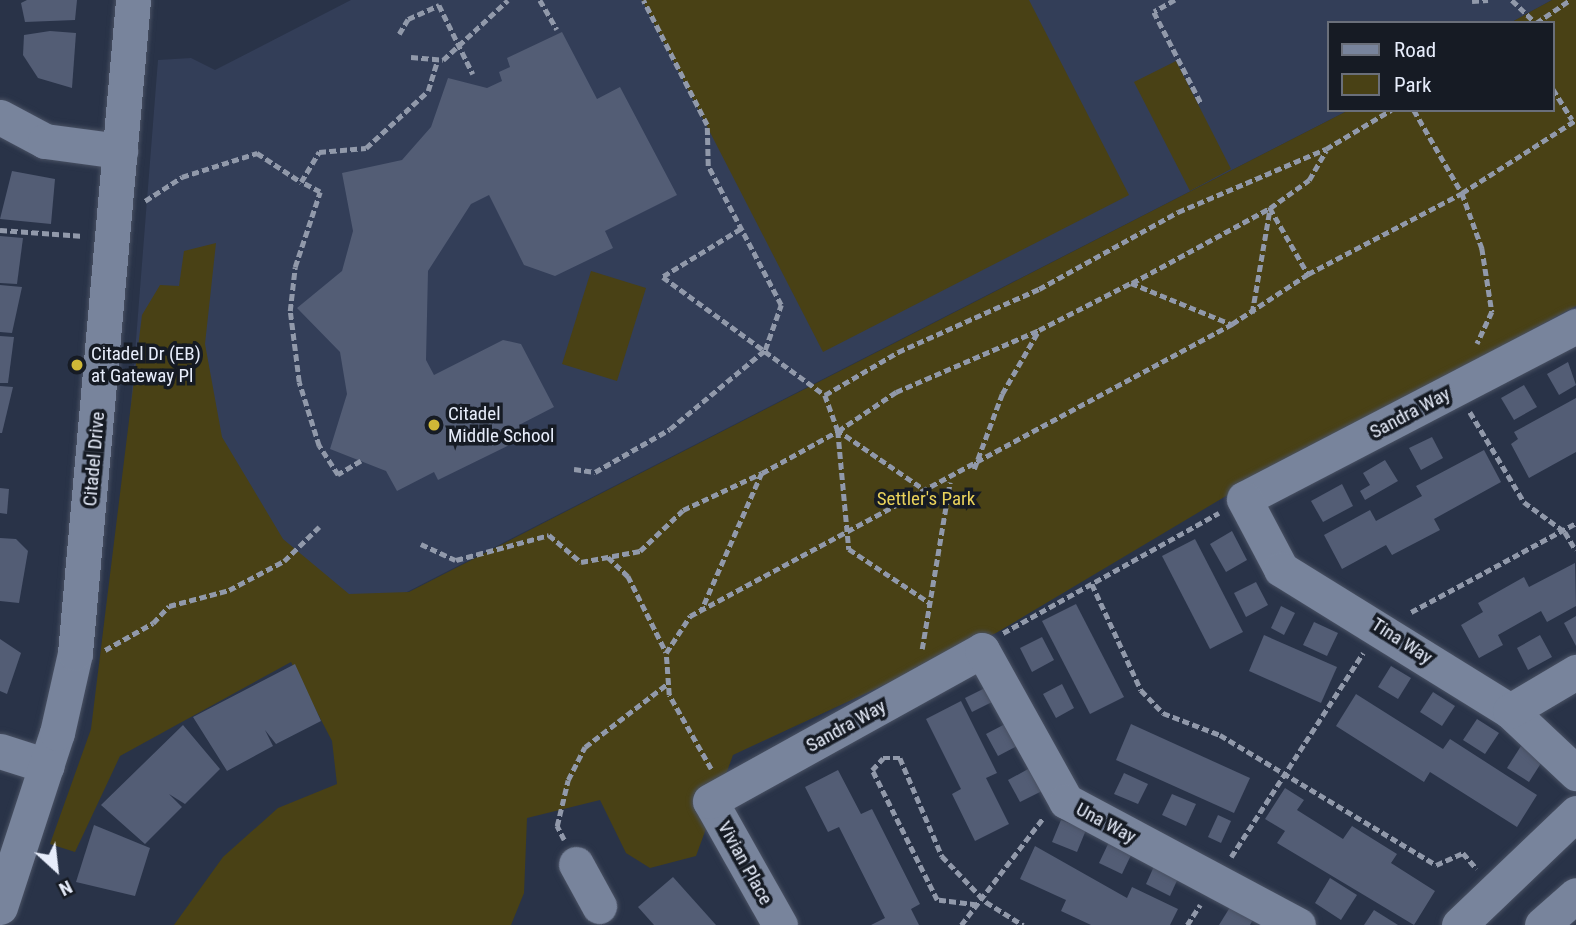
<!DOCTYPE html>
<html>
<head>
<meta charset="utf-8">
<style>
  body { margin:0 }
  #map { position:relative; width:1576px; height:925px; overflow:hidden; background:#293348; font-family:"Roboto Condensed",sans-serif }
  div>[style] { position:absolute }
  .built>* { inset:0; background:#333e58 }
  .green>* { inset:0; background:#494115 }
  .building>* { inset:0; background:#535d75 }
  .path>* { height:4.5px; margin-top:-2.25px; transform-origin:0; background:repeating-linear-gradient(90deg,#9199aa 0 7px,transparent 0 10.5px) }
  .roads { filter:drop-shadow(0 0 2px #495163) drop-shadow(0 0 2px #495163) }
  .minor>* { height:35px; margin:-17.5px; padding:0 17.5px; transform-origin:17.5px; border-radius:17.5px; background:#78849c }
  .dots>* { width:19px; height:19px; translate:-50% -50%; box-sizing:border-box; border:4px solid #161b24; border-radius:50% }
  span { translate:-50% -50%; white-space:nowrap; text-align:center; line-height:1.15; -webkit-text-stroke:7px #161b24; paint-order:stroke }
  .poi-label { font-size:19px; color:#e7edfb }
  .left { translate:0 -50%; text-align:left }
  .street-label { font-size:19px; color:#e7edfb }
  .park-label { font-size:19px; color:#e9d25b }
  .legend { position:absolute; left:1327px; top:21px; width:228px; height:91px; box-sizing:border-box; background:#161b24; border:2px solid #6a6f7a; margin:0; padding:9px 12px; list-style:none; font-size:21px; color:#e7edfb }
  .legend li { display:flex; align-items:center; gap:14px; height:35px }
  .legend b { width:35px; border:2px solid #6a6f7a }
  .north { position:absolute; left:21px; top:834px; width:70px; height:70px; -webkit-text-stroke:5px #161b24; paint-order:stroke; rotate:153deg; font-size:19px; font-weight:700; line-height:28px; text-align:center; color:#e7edfb }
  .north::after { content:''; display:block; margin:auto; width:24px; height:32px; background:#e7edfb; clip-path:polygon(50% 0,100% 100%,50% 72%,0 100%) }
</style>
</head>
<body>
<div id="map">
  <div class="built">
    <div style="clip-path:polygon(351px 0,1552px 0,1510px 23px,1329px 23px,1329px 110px,1349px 110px,104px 747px,158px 60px,191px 58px,215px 70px)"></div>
  </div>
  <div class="green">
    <div style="clip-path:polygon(642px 0,1029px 0,1129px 195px,823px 352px)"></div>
    <div style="clip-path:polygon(1552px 0,1576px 0,1576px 306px,1226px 496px,996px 633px,733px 755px,696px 856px,650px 868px,626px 853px,600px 800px,527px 818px,524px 893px,511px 925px,174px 925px,223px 857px,278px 808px,337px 784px,332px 741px,291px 662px,120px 756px,75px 852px,50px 844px,91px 729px,142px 315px,160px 285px,179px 286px,184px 251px,216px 243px,205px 344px,222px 437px,283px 539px,349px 594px,409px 592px,1349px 110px,1553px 110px,1553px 23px,1510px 23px)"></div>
    <div style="clip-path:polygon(1176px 61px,1231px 169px,1190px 191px,1134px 82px)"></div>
    <div style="clip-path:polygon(591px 271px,646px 288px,617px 381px,562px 364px)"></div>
  </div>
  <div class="building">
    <div style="clip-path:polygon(27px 0,77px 0,75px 20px,25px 22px,21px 3px)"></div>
    <div style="clip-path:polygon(50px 31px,76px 33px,72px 88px,38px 78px,23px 55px,24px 35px)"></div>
    <div style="clip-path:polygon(562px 32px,597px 99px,620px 87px,677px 195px,605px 231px,613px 248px,555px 276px,524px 265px,489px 195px,471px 204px,428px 271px,426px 360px,434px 375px,503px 340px,521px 344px,554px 407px,519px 425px,526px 437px,438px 480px,434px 472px,397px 491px,386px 471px,330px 449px,347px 394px,340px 352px,297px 308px,342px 271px,353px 231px,342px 173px,402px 160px,431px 127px,448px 78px,487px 88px,502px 81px,499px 72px,510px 67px,507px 58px)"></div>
    <div style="clip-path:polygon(12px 171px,55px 179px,51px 224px,0 219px)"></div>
    <div style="clip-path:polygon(0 236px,23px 238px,17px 284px,0 283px)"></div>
    <div style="clip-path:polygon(0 285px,22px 287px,12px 333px,0 332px)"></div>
    <div style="clip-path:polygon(0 336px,14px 337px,8px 383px,0 383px)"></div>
    <div style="clip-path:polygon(1568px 362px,1576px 385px,1559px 395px,1547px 374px)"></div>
    <div style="clip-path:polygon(1524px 385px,1537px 407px,1514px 420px,1501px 398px)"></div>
    <div style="clip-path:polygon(0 386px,13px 387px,2px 433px,0 433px)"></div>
    <div style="clip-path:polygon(1576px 398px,1576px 452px,1529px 478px,1511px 444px,1518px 439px,1514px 432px)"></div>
    <div style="clip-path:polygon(1432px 437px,1443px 458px,1421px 470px,1409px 448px)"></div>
    <div style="clip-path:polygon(1484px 450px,1501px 482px,1434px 519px,1440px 530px,1392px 555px,1386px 545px,1342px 569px,1324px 535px,1370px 510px,1376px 521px,1422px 496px,1416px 486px)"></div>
    <div style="clip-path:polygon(1385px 460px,1398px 481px,1365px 500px,1360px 491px,1370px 485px,1363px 473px)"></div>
    <div style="clip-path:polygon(1342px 484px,1353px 506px,1323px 522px,1311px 501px)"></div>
    <div style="clip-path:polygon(0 488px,9px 489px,7px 514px,0 513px)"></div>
    <div style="clip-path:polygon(1232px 531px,1247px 560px,1226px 572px,1210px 544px)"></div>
    <div style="clip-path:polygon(0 538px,16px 539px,28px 551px,19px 603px,0 601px)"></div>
    <div style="clip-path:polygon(1195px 539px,1243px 632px,1210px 649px,1162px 556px)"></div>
    <div style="clip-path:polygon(1575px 563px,1576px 606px,1547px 622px,1541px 611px,1498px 635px,1503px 645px,1479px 658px,1461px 625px,1483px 612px,1478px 603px,1524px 577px,1529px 587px)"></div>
    <div style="clip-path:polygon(1256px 582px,1268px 605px,1246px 617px,1234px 593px)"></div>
    <div style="clip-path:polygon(1076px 604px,1124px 697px,1090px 714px,1042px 621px)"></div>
    <div style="clip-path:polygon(1281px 606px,1295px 613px,1284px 635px,1271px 628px)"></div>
    <div style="clip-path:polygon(1576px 616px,1576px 646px,1564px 623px)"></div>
    <div style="clip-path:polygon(1314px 622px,1338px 633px,1327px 656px,1303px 645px)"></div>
    <div style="clip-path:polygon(1264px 635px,1337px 667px,1321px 703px,1249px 671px)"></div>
    <div style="clip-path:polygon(1540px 635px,1552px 657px,1528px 670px,1517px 648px)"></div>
    <div style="clip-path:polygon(1042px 637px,1054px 660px,1032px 672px,1020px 648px)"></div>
    <div style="clip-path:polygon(0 639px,21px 653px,7px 694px,0 691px)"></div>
    <div style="clip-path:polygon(295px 664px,321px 721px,276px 744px,265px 730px,273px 746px,227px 771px,193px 717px)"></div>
    <div style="clip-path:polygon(1391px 666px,1411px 678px,1398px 699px,1378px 687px)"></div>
    <div style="clip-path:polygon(1062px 684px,1074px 708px,1056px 718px,1043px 694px)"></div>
    <div style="clip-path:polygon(989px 686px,996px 700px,972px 712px,965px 698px)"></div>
    <div style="clip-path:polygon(1433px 692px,1455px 706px,1442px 726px,1420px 712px)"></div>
    <div style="clip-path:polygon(1356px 694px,1443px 749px,1450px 739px,1537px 795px,1517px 827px,1430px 772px,1424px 782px,1336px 726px)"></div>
    <div style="clip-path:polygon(961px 701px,997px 773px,986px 778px,1009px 824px,975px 841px,952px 794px,961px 789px,926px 719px)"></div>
    <div style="clip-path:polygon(1477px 719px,1499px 733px,1485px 754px,1463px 740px)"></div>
    <div style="clip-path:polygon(1007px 723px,1019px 745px,998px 756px,986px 734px)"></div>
    <div style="clip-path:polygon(1131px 724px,1250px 778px,1234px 813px,1116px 760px)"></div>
    <div style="clip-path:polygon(183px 725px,220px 769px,185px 804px,169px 794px,182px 807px,145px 844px,101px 805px)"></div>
    <div style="clip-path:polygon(1521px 746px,1543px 760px,1529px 782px,1507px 768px)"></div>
    <div style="clip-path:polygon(1030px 768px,1042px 791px,1020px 802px,1008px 780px)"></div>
    <div style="clip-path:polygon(838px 770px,861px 814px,872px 809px,920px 904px,911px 909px,919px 925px,871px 925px,885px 918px,839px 827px,828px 832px,805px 787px)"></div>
    <div style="clip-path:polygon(1124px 773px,1148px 784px,1138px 804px,1114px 794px)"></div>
    <div style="clip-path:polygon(1285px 788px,1304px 800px,1297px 810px,1343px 839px,1352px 826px,1397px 854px,1391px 863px,1435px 891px,1414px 925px,1277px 843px,1285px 831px,1265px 819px)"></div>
    <div style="clip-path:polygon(1172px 794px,1196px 804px,1186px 826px,1162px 815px)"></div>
    <div style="clip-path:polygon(1218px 815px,1231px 821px,1221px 843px,1208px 837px)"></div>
    <div style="clip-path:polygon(1061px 820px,1086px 830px,1077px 852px,1052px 842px)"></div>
    <div style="clip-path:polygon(94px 825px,150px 848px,135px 896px,76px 882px)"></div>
    <div style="clip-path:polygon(1109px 842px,1132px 853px,1122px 874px,1099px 863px)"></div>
    <div style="clip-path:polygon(1035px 846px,1127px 898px,1132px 887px,1178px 909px,1170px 925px,1091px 925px,1061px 911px,1066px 900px,1020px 879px)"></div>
    <div style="clip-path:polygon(1156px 862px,1180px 874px,1170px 896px,1146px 884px)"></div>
    <div style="clip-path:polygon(673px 877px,716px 925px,654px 925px,638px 907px)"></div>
    <div style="clip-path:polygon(1330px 878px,1357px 895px,1341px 920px,1315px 903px)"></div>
    <div style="clip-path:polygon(1232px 904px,1254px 918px,1250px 925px,1219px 925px)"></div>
    <div style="clip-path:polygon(1374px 910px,1398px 925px,1364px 925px)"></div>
  </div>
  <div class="path">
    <div style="left:540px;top:0;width:34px;rotate:60deg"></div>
    <div style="left:1175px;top:0;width:24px;rotate:150deg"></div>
    <div style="left:1154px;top:12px;width:102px;rotate:62.7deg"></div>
    <div style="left:1512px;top:0;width:33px;rotate:44deg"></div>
    <div style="left:1472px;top:1px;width:16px;rotate:-4deg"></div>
    <div style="left:1536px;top:23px;width:41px;rotate:-34.1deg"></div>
    <div style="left:399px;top:34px;width:17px;rotate:-59deg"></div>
    <div style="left:408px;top:19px;width:34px;rotate:-24deg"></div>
    <div style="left:439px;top:5px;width:77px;rotate:63.8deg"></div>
    <div style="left:411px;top:57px;width:32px;rotate:5deg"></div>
    <div style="left:443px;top:60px;width:88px;rotate:-42.7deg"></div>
    <div style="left:1553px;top:89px;width:36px;rotate:58deg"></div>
    <div style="left:1414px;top:110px;width:96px;rotate:60deg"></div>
    <div style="left:1462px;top:193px;width:59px;rotate:70deg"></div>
    <div style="left:1482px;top:248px;width:65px;rotate:81.1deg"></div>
    <div style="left:1492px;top:312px;width:35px;rotate:115deg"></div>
    <div style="left:145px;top:201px;width:44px;rotate:-33deg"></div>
    <div style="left:182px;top:177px;width:79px;rotate:-17.7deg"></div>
    <div style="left:257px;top:153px;width:53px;rotate:33.4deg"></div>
    <div style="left:741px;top:229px;width:92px;rotate:148.4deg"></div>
    <div style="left:663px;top:277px;width:200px;rotate:36.1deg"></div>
    <div style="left:825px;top:395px;width:85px;rotate:-30.5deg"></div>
    <div style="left:898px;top:352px;width:154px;rotate:-24.1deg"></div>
    <div style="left:1039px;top:289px;width:159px;rotate:-29deg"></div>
    <div style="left:1178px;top:212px;width:161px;rotate:-23.1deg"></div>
    <div style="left:1326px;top:149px;width:76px;rotate:-31deg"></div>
    <div style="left:0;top:230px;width:84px;rotate:4.1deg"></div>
    <div style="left:1132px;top:283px;width:157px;rotate:-28.5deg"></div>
    <div style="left:1270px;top:208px;width:48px;rotate:-35.7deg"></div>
    <div style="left:1309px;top:180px;width:34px;rotate:-60deg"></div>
    <div style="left:1252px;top:313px;width:107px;rotate:-80.3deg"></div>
    <div style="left:1270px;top:208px;width:76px;rotate:60.1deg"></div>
    <div style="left:825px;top:395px;width:38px;rotate:70deg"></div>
    <div style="left:838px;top:431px;width:119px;rotate:84.7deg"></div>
    <div style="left:849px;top:549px;width:97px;rotate:33.7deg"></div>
    <div style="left:1470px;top:412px;width:105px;rotate:59deg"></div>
    <div style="left:1524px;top:502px;width:51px;rotate:36.2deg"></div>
    <div style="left:1565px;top:532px;width:21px;rotate:59deg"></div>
    <div style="left:361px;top:461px;width:27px;rotate:149deg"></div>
    <div style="left:338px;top:475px;width:35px;rotate:-123deg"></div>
    <div style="left:319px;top:446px;width:67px;rotate:-107.4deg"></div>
    <div style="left:299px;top:382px;width:72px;rotate:-97.2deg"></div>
    <div style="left:290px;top:311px;width:44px;rotate:-83.5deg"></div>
    <div style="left:295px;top:267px;width:79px;rotate:-71.6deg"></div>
    <div style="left:320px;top:192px;width:21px;rotate:-152deg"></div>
    <div style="left:301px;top:182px;width:35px;rotate:-59deg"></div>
    <div style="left:319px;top:152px;width:47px;rotate:-4.9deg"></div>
    <div style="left:366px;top:148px;width:84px;rotate:-42.6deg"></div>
    <div style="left:428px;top:91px;width:31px;rotate:-73deg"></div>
    <div style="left:574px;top:469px;width:21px;rotate:8deg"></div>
    <div style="left:595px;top:472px;width:86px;rotate:-29.8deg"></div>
    <div style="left:670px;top:429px;width:124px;rotate:-39.7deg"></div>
    <div style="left:765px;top:350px;width:48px;rotate:-70.4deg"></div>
    <div style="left:781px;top:305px;width:157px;rotate:-117.7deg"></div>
    <div style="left:708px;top:166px;width:41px;rotate:-91.4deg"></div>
    <div style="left:707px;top:125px;width:140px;rotate:-117.1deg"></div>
    <div style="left:974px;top:469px;width:80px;rotate:-69.5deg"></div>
    <div style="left:1002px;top:394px;width:74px;rotate:-60deg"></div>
    <div style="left:1039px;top:330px;width:103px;rotate:-27.1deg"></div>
    <div style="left:1131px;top:283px;width:108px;rotate:22.3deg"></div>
    <div style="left:762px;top:473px;width:87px;rotate:-28.9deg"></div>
    <div style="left:946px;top:505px;width:131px;rotate:-145.6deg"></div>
    <div style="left:838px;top:431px;width:70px;rotate:-33.9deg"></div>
    <div style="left:896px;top:392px;width:156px;rotate:-23.4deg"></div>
    <div style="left:421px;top:544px;width:38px;rotate:25deg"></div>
    <div style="left:456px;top:560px;width:96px;rotate:-15deg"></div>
    <div style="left:549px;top:535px;width:42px;rotate:40.2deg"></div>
    <div style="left:581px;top:562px;width:60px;rotate:-10.6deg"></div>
    <div style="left:640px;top:551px;width:59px;rotate:-43.6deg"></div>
    <div style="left:683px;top:510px;width:87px;rotate:-25.1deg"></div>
    <div style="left:762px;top:473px;width:150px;rotate:113.7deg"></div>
    <div style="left:608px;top:557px;width:28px;rotate:44deg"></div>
    <div style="left:628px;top:576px;width:85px;rotate:63.4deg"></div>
    <div style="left:1092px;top:584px;width:117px;rotate:65.2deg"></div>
    <div style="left:1141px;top:690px;width:32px;rotate:46deg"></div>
    <div style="left:1163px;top:713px;width:61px;rotate:21.1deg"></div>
    <div style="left:1220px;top:735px;width:252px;rotate:31deg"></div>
    <div style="left:1436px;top:865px;width:30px;rotate:-24deg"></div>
    <div style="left:1463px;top:853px;width:21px;rotate:49deg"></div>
    <div style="left:1411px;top:612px;width:187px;rotate:-28.3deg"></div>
    <div style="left:1003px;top:633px;width:247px;rotate:-29.1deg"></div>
    <div style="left:922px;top:649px;width:169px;rotate:-80.5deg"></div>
    <div style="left:105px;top:650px;width:55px;rotate:-29.4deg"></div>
    <div style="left:153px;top:623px;width:23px;rotate:-47deg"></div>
    <div style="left:169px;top:606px;width:62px;rotate:-14.9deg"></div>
    <div style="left:229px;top:590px;width:62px;rotate:-27.8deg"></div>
    <div style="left:284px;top:561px;width:49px;rotate:-44.2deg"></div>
    <div style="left:711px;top:769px;width:85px;rotate:-119.6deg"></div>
    <div style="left:669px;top:695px;width:42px;rotate:-94.1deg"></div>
    <div style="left:666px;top:653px;width:44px;rotate:-57deg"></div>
    <div style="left:690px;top:616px;width:616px;rotate:-28.31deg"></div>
    <div style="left:1232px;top:324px;width:91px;rotate:-33.3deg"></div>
    <div style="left:1308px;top:274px;width:174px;rotate:-27.7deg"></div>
    <div style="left:1462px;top:193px;width:135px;rotate:-32.6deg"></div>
    <div style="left:564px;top:840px;width:16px;rotate:-117deg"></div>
    <div style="left:557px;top:826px;width:47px;rotate:-76.6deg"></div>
    <div style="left:568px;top:780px;width:37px;rotate:-63deg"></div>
    <div style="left:585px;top:747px;width:103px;rotate:-37.5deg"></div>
    <div style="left:1231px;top:857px;width:243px;rotate:-57.1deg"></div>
    <div style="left:977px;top:905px;width:40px;rotate:-172.9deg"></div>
    <div style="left:937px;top:900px;width:145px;rotate:-116.6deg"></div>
    <div style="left:872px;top:770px;width:16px;rotate:-47deg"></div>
    <div style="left:883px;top:758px;width:17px"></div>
    <div style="left:900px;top:758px;width:107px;rotate:66.8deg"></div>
    <div style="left:942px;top:856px;width:64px;rotate:46.3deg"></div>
    <div style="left:986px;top:902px;width:44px;rotate:31.9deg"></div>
    <div style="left:961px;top:925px;width:135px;rotate:-52.5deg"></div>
    <div style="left:1187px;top:925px;width:24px;rotate:-57deg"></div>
  </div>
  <div class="roads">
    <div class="minor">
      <div style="left:0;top:117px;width:51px;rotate:28.1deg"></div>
      <div style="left:45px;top:141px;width:76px;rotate:7.6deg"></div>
      <div style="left:1576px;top:326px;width:374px;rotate:152.5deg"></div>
      <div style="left:1244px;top:499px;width:79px;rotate:62.1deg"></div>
      <div style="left:1281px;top:569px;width:269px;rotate:31.8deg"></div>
      <div style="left:1510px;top:711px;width:91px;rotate:43.2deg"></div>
      <div style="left:1510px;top:711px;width:77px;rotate:-30.6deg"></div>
      <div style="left:0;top:751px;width:49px;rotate:17.7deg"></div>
      <div style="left:576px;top:864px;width:48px;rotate:61.3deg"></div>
      <div style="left:0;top:907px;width:183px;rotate:-71.9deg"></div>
      <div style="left:57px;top:733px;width:82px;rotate:-77.3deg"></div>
      <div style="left:75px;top:653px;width:656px;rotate:-84.92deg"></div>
      <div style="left:780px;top:925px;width:142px;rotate:-119.4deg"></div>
      <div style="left:710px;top:801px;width:311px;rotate:-29deg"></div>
      <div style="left:982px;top:650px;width:173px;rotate:60.9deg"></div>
      <div style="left:1066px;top:801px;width:263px;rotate:28.1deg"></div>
      <div style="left:1459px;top:925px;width:162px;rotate:-43.7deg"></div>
      <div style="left:1542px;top:925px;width:45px;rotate:-41.4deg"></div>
    </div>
  </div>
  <div class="dots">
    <div style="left:77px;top:365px;background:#cfb837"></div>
    <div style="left:434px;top:425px;background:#cfb837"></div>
  </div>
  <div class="poi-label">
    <span class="left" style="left:91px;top:365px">Citadel Dr (EB)<br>at Gateway Pl</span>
    <span class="left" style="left:448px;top:425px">Citadel<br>Middle School</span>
  </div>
  <div class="street-label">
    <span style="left:1410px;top:413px;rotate:-28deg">Sandra Way</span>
    <span style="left:94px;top:459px;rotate:-85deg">Citadel Drive</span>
    <span style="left:1402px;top:641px;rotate:33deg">Tina Way</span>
    <span style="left:846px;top:726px;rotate:-29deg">Sandra Way</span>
    <span style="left:1106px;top:823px;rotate:28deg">Una Way</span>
    <span style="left:745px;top:863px;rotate:61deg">Vivian Place</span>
  </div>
  <div class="park-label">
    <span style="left:926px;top:499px">Settler's Park</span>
  </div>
  <ul class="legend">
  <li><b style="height:9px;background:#78849c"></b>Road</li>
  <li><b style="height:19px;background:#494115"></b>Park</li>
  </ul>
  <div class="north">N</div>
</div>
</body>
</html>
